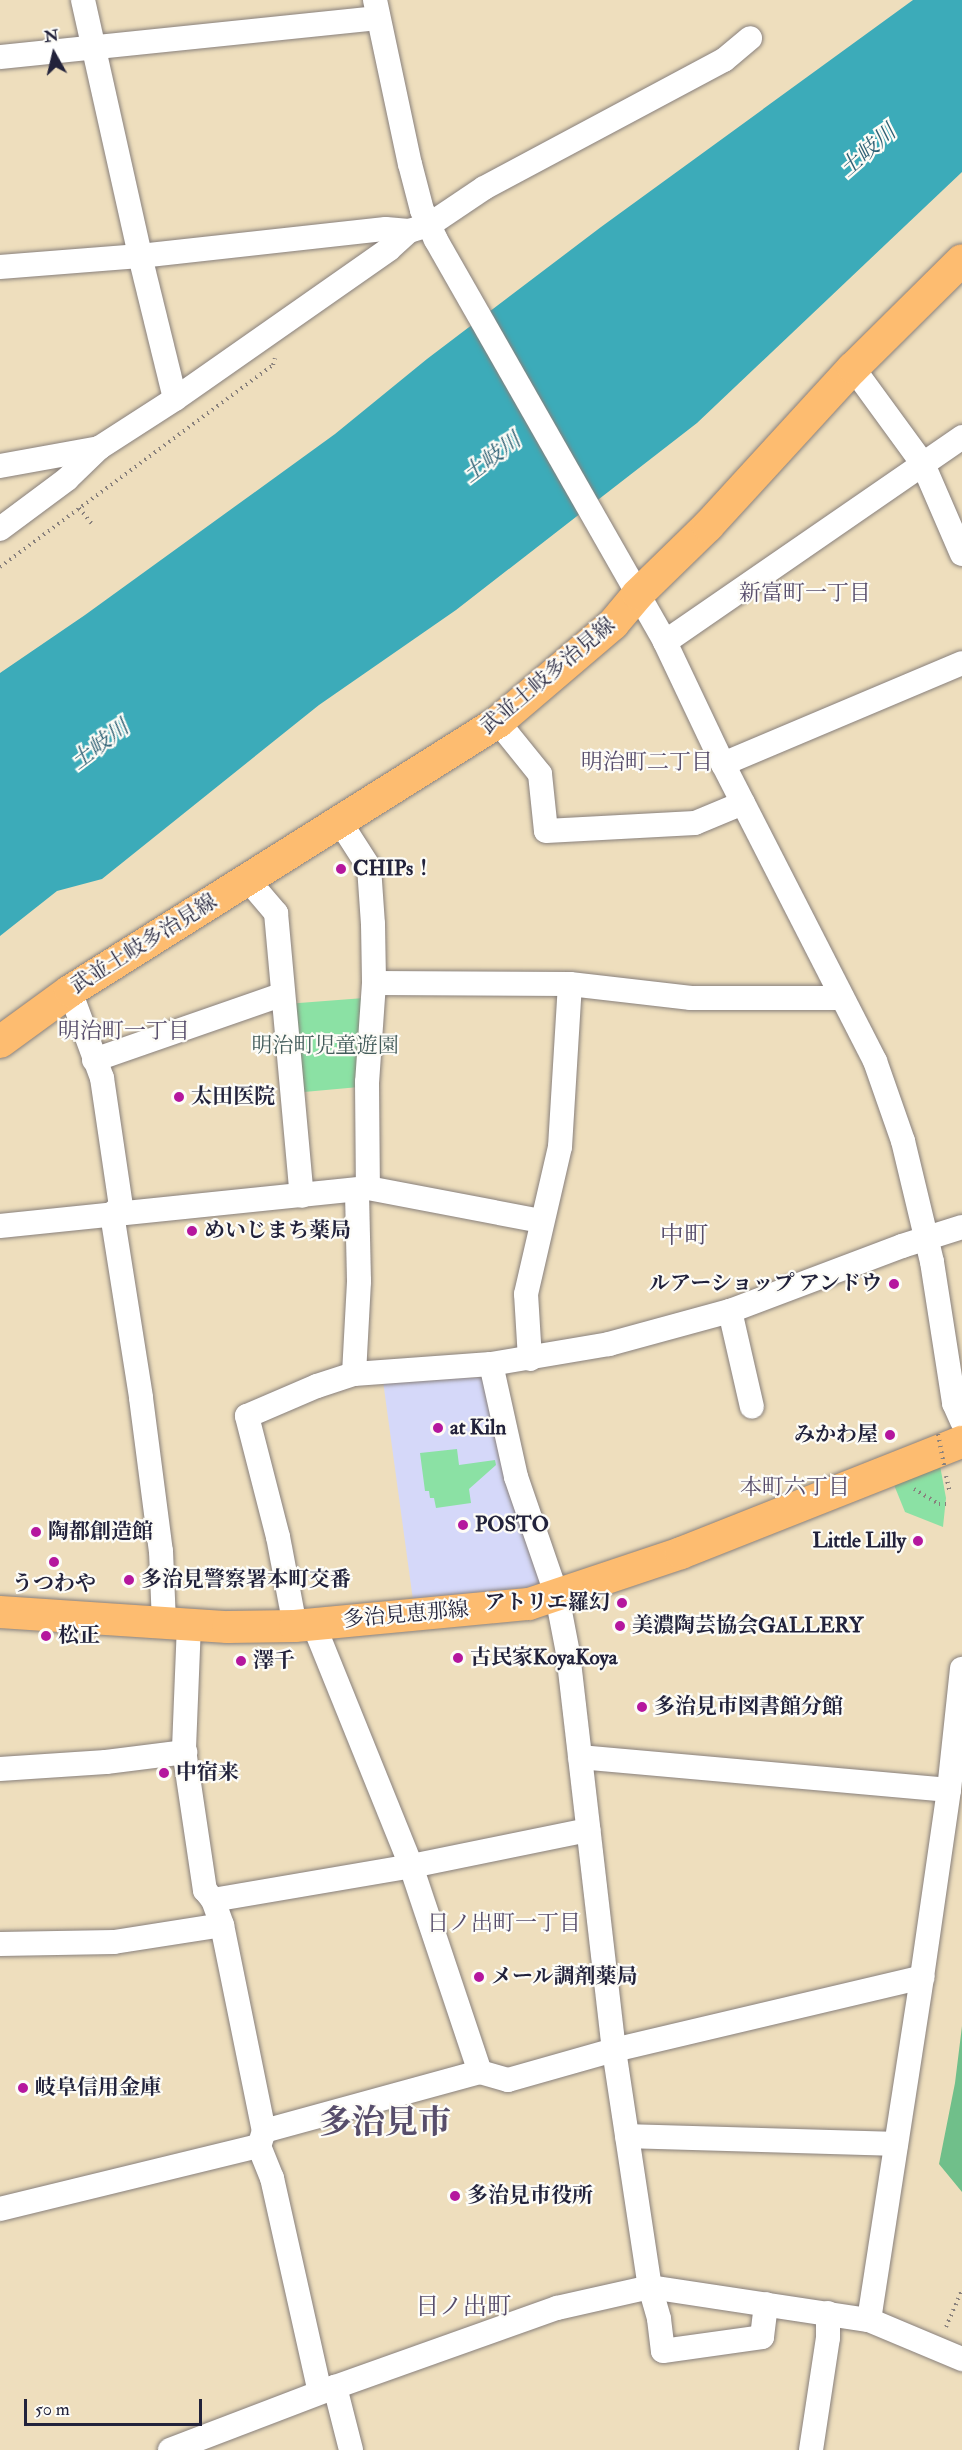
<!DOCTYPE html>
<html>
<head>
<meta charset="utf-8">
<style>
  body { margin:0 }
  #map { position:relative; width:962px; height:2450px; overflow:hidden; background:#eedebd; font-family:"IM FELL Double Pica","Noto Serif JP",serif }
  div>[style] { position:absolute }
  .built>* { inset:0; background:#d5d8f9 }
  .green>* { inset:0; background:#8be1a4 }
  .forest>* { inset:0; background:#70bf8a }
  .water>* { inset:0; background:#3cabb9 }
  .path>* { height:4px; margin-top:-2px; transform-origin:0; background:repeating-linear-gradient(90deg,#88807c 0 1.5px,transparent 0 6px) }
  .roads { filter:drop-shadow(0 0 2px #88807c) drop-shadow(0 0 2px #88807c) }
  .minor>* { height:24px; margin:-12px; padding:0 12px; transform-origin:12px; border-radius:12px; background:#fff }
  .major>* { height:32px; margin:-16px; padding:0 16px; transform-origin:16px; border-radius:16px; background:#fdbc70 }
  .path-bridge>* { height:4px; margin-top:-2px; transform-origin:0; background:repeating-linear-gradient(90deg,#88807c 0 1.5px,transparent 0 6px) }
  .dots>* { width:16px; height:16px; translate:-50% -50%; box-sizing:border-box; border:3px solid #fdfcf7; border-radius:50% }
  span { translate:-50% -50%; white-space:nowrap; text-align:center; line-height:1.15; -webkit-text-stroke:4.5px #fdfcf7; paint-order:stroke }
  .street-label { font-size:21px; color:#22223b }
  .poi-label { font-size:21px; color:#22223b; font-weight:700 }
  .left { translate:0 -50%; text-align:left }
  .right { translate:-100% -50%; text-align:right }
  .park-label { font-size:21px; color:#425b5a }
  .water-label { font-size:22px; color:#2e6074; font-style:italic }
  .neighbourhood-label { font-size:22px; color:#574d6b }
  .quarter-label { font-size:24px; color:#574d6b }
  .town-label { font-size:33px; color:#574d6b; font-weight:700 }
  .north { position:absolute; left:24px; top:24px; width:60px; height:60px; -webkit-text-stroke:4px #fdfcf7; paint-order:stroke; rotate:352deg; font-size:16px; font-weight:700; line-height:24px; text-align:center; color:#22223b }
  .north::after { content:''; display:block; margin:auto; width:21px; height:27px; background:#22223b; clip-path:polygon(50% 0,100% 100%,50% 72%,0 100%) }
  .scale { position:absolute; left:24px; top:2399px; width:178px; height:27px; box-sizing:border-box; border:3px solid #22223b; border-top:0; padding-left:8px; font-size:18px; line-height:21px; white-space:nowrap; color:#22223b; -webkit-text-stroke:4px #fdfcf7; paint-order:stroke }
</style>
</head>
<body>
<div id="map">
  <div class="built">
    <div style="clip-path:polygon(486px 1377px,546px 1586px,413px 1600px,383px 1381px)"></div>
  </div>
  <div class="green">
    <div style="clip-path:polygon(364px 998px,359px 1087px,293px 1093px,286px 1004px)"></div>
    <div style="clip-path:polygon(457px 1449px,459px 1465px,495px 1460px,496px 1465px,469px 1489px,471px 1503px,436px 1508px,434px 1498px,430px 1498px,429px 1491px,425px 1491px,420px 1453px)"></div>
    <div style="clip-path:polygon(939px 1460px,946px 1498px,943px 1527px,905px 1512px,892px 1480px)"></div>
  </div>
  <div class="forest">
    <div style="clip-path:polygon(962px 2026px,962px 2192px,939px 2164px,955px 2083px)"></div>
  </div>
  <div class="water">
    <div style="clip-path:polygon(913px 0,962px 0,962px 172px,697px 423px,456px 610px,319px 705px,102px 879px,57px 891px,0 936px,0 673px,85px 615px,335px 434px,427px 359px,601px 227px)"></div>
  </div>
  <div class="path">
    <div style="left:79px;top:508px;width:22px;rotate:51deg"></div>
    <div style="left:0;top:567px;width:340px;rotate:-36.5deg"></div>
    <div style="left:273px;top:365px;width:7px;rotate:-74deg"></div>
    <div style="left:946px;top:1476px;width:17px;rotate:77deg"></div>
    <div style="left:914px;top:1489px;width:29px;rotate:31deg"></div>
    <div style="left:939px;top:1504px;width:11px"></div>
    <div style="left:946px;top:2327px;width:40px;rotate:-66.6deg"></div>
  </div>
  <div class="roads">
    <div class="minor">
      <div style="left:83px;top:0;width:262px;rotate:77.4deg"></div>
      <div style="left:140px;top:256px;width:147px;rotate:76.2deg"></div>
      <div style="left:375px;top:0;width:168px;rotate:78deg"></div>
      <div style="left:410px;top:164px;width:48px;rotate:75.4deg"></div>
      <div style="left:422px;top:210px;width:33px;rotate:65deg"></div>
      <div style="left:436px;top:240px;width:463px;rotate:60.3deg"></div>
      <div style="left:665px;top:642px;width:135px;rotate:64.6deg"></div>
      <div style="left:723px;top:764px;width:334px;rotate:62.9deg"></div>
      <div style="left:875px;top:1061px;width:85px;rotate:70.7deg"></div>
      <div style="left:903px;top:1141px;width:124px;rotate:76.5deg"></div>
      <div style="left:932px;top:1262px;width:143px;rotate:81.1deg"></div>
      <div style="left:954px;top:1403px;width:20px;rotate:66deg"></div>
      <div style="left:0;top:57px;width:380px;rotate:-5.9deg"></div>
      <div style="left:0;top:267px;width:140px;rotate:-4.5deg"></div>
      <div style="left:140px;top:256px;width:247px;rotate:-6.3deg"></div>
      <div style="left:386px;top:229px;width:23px;rotate:5deg"></div>
      <div style="left:853px;top:368px;width:119px;rotate:53.9deg"></div>
      <div style="left:923px;top:464px;width:98px;rotate:66.6deg"></div>
      <div style="left:0;top:466px;width:101px;rotate:-10.3deg"></div>
      <div style="left:0;top:529px;width:84px;rotate:-36.7deg"></div>
      <div style="left:67px;top:479px;width:45px;rotate:-44.1deg"></div>
      <div style="left:99px;top:448px;width:90px;rotate:-32.8deg"></div>
      <div style="left:175px;top:399px;width:261px;rotate:-35deg"></div>
      <div style="left:389px;top:249px;width:27px;rotate:-42deg"></div>
      <div style="left:409px;top:231px;width:21px;rotate:-17deg"></div>
      <div style="left:429px;top:225px;width:66px;rotate:-33.9deg"></div>
      <div style="left:484px;top:188px;width:272px;rotate:-28.1deg"></div>
      <div style="left:724px;top:60px;width:34px;rotate:-40deg"></div>
      <div style="left:665px;top:642px;width:361px;rotate:-34.6deg"></div>
      <div style="left:498px;top:722px;width:67px;rotate:51.1deg"></div>
      <div style="left:540px;top:774px;width:57px;rotate:84deg"></div>
      <div style="left:546px;top:831px;width:149px;rotate:-3.1deg"></div>
      <div style="left:695px;top:823px;width:52px;rotate:-22.6deg"></div>
      <div style="left:723px;top:764px;width:259px;rotate:-22.9deg"></div>
      <div style="left:340px;top:822px;width:54px;rotate:57.2deg"></div>
      <div style="left:369px;top:867px;width:57px;rotate:86deg"></div>
      <div style="left:373px;top:924px;width:59px;rotate:89deg"></div>
      <div style="left:374px;top:983px;width:99px;rotate:94deg"></div>
      <div style="left:367px;top:1082px;width:106px;rotate:89.5deg"></div>
      <div style="left:247px;top:879px;width:45px;rotate:49.5deg"></div>
      <div style="left:276px;top:913px;width:284px;rotate:84.8deg"></div>
      <div style="left:374px;top:983px;width:196px;rotate:0.3deg"></div>
      <div style="left:570px;top:984px;width:122px;rotate:6.6deg"></div>
      <div style="left:691px;top:998px;width:151px"></div>
      <div style="left:70px;top:991px;width:93px;rotate:69.8deg"></div>
      <div style="left:102px;top:1078px;width:129px;rotate:81.6deg"></div>
      <div style="left:121px;top:1206px;width:12px;rotate:138deg"></div>
      <div style="left:94px;top:1060px;width:200px;rotate:-19.2deg"></div>
      <div style="left:112px;top:1214px;width:186px;rotate:81deg"></div>
      <div style="left:141px;top:1398px;width:154px;rotate:82.6deg"></div>
      <div style="left:161px;top:1551px;width:71px;rotate:87.6deg"></div>
      <div style="left:0;top:1226px;width:370px;rotate:-5.9deg"></div>
      <div style="left:368px;top:1188px;width:176px;rotate:10.8deg"></div>
      <div style="left:730px;top:1311px;width:98px;rotate:77.1deg"></div>
      <div style="left:530px;top:1359px;width:65px;rotate:-93.5deg"></div>
      <div style="left:526px;top:1294px;width:151px;rotate:-77deg"></div>
      <div style="left:560px;top:1147px;width:163px;rotate:-86.5deg"></div>
      <div style="left:491px;top:1364px;width:116px;rotate:77.5deg"></div>
      <div style="left:516px;top:1477px;width:126px;rotate:71deg"></div>
      <div style="left:557px;top:1596px;width:58px;rotate:79.1deg"></div>
      <div style="left:568px;top:1653px;width:400px;rotate:83.4deg"></div>
      <div style="left:614px;top:2050px;width:240px;rotate:81.4deg"></div>
      <div style="left:650px;top:2287px;width:33px;rotate:74deg"></div>
      <div style="left:659px;top:2319px;width:32px;rotate:83deg"></div>
      <div style="left:663px;top:2351px;width:100px;rotate:-8deg"></div>
      <div style="left:762px;top:2337px;width:33px;rotate:-83deg"></div>
      <div style="left:354px;top:1374px;width:93px;rotate:-86.9deg"></div>
      <div style="left:359px;top:1281px;width:91px;rotate:-91.3deg"></div>
      <div style="left:313px;top:1623px;width:262px;rotate:68deg"></div>
      <div style="left:411px;top:1866px;width:217px;rotate:71.5deg"></div>
      <div style="left:189px;top:1624px;width:126px;rotate:92.3deg"></div>
      <div style="left:184px;top:1750px;width:142px;rotate:81.5deg"></div>
      <div style="left:205px;top:1890px;width:13px;rotate:51deg"></div>
      <div style="left:213px;top:1900px;width:27px;rotate:70deg"></div>
      <div style="left:222px;top:1925px;width:210px;rotate:78.5deg"></div>
      <div style="left:264px;top:2131px;width:16px;rotate:108deg"></div>
      <div style="left:259px;top:2146px;width:35px;rotate:68deg"></div>
      <div style="left:272px;top:2178px;width:219px;rotate:77.4deg"></div>
      <div style="left:295px;top:1626px;width:91px;rotate:-100.8deg"></div>
      <div style="left:278px;top:1537px;width:125px;rotate:-104.4deg"></div>
      <div style="left:247px;top:1416px;width:76px;rotate:-23.2deg"></div>
      <div style="left:317px;top:1386px;width:39px;rotate:-18deg"></div>
      <div style="left:354px;top:1374px;width:137px;rotate:-4.2deg"></div>
      <div style="left:491px;top:1364px;width:120px;rotate:-9.6deg"></div>
      <div style="left:609px;top:1344px;width:125px;rotate:-15.3deg"></div>
      <div style="left:730px;top:1311px;width:184px;rotate:-20.7deg"></div>
      <div style="left:902px;top:1246px;width:63px;rotate:-17.6deg"></div>
      <div style="left:580px;top:1757px;width:370px;rotate:5.1deg"></div>
      <div style="left:0;top:1769px;width:106px;rotate:-3.8deg"></div>
      <div style="left:106px;top:1762px;width:80px;rotate:-7.2deg"></div>
      <div style="left:213px;top:1900px;width:201px;rotate:-9.7deg"></div>
      <div style="left:411px;top:1866px;width:181px;rotate:-11.5deg"></div>
      <div style="left:0;top:1944px;width:114px;rotate:-1deg"></div>
      <div style="left:114px;top:1942px;width:109px;rotate:-8.9deg"></div>
      <div style="left:264px;top:2131px;width:224px;rotate:-15.3deg"></div>
      <div style="left:480px;top:2072px;width:29px;rotate:16deg"></div>
      <div style="left:508px;top:2080px;width:110px;rotate:-15.8deg"></div>
      <div style="left:614px;top:2050px;width:317px;rotate:-13.3deg"></div>
      <div style="left:627px;top:2136px;width:269px;rotate:1.7deg"></div>
      <div style="left:0;top:2209px;width:267px;rotate:-13.7deg"></div>
      <div style="left:869px;top:2320px;width:347px;rotate:-81.2deg"></div>
      <div style="left:922px;top:1977px;width:189px;rotate:-81.8deg"></div>
      <div style="left:949px;top:1790px;width:122px;rotate:-83.9deg"></div>
      <div style="left:335px;top:2387px;width:65px;rotate:75.7deg"></div>
      <div style="left:170px;top:2450px;width:177px;rotate:-20.9deg"></div>
      <div style="left:335px;top:2387px;width:236px;rotate:-19.6deg"></div>
      <div style="left:557px;top:2308px;width:95px;rotate:-12.7deg"></div>
      <div style="left:650px;top:2287px;width:221px;rotate:8.6deg"></div>
      <div style="left:869px;top:2320px;width:101px;rotate:22.8deg"></div>
      <div style="left:811px;top:2450px;width:113px;rotate:-81.4deg"></div>
      <div style="left:828px;top:2338px;width:25px;rotate:-90deg"></div>
    </div>
    <div class="major">
      <div style="left:0;top:1042px;width:87px;rotate:-36.1deg"></div>
      <div style="left:70px;top:991px;width:506px;rotate:-32.15deg"></div>
      <div style="left:498px;top:722px;width:151px;rotate:-40.4deg"></div>
      <div style="left:613px;top:624px;width:39px;rotate:-50deg"></div>
      <div style="left:638px;top:594px;width:98px;rotate:-44.2deg"></div>
      <div style="left:708px;top:526px;width:214px;rotate:-47.5deg"></div>
      <div style="left:853px;top:368px;width:153px;rotate:-44.7deg"></div>
      <div style="left:0;top:1612px;width:228px;rotate:3.8deg"></div>
      <div style="left:228px;top:1627px;width:67px;rotate:-0.9deg"></div>
      <div style="left:295px;top:1626px;width:235px;rotate:-5.4deg"></div>
      <div style="left:529px;top:1604px;width:160px;rotate:-18.5deg"></div>
      <div style="left:681px;top:1553px;width:302px;rotate:-21.6deg"></div>
    </div>
  </div>
  <div class="path-bridge">
    <div style="left:938px;top:1434px;width:33px;rotate:79deg"></div>
  </div>
  <div class="dots">
    <div style="left:341px;top:869px;background:#b5179e"></div>
    <div style="left:179px;top:1097px;background:#b5179e"></div>
    <div style="left:192px;top:1231px;background:#b5179e"></div>
    <div style="left:894px;top:1284px;background:#b5179e"></div>
    <div style="left:438px;top:1428px;background:#b5179e"></div>
    <div style="left:890px;top:1435px;background:#b5179e"></div>
    <div style="left:463px;top:1525px;background:#b5179e"></div>
    <div style="left:36px;top:1532px;background:#b5179e"></div>
    <div style="left:918px;top:1541px;background:#b5179e"></div>
    <div style="left:54px;top:1562px;background:#b5179e"></div>
    <div style="left:129px;top:1580px;background:#b5179e"></div>
    <div style="left:622px;top:1603px;background:#b5179e"></div>
    <div style="left:620px;top:1626px;background:#b5179e"></div>
    <div style="left:46px;top:1636px;background:#b5179e"></div>
    <div style="left:458px;top:1658px;background:#b5179e"></div>
    <div style="left:241px;top:1661px;background:#b5179e"></div>
    <div style="left:642px;top:1707px;background:#b5179e"></div>
    <div style="left:164px;top:1773px;background:#b5179e"></div>
    <div style="left:479px;top:1977px;background:#b5179e"></div>
    <div style="left:23px;top:2088px;background:#b5179e"></div>
    <div style="left:455px;top:2196px;background:#b5179e"></div>
  </div>
  <div class="street-label">
    <span style="left:548px;top:676px;rotate:-40deg">武並土岐多治見線</span>
    <span style="left:144px;top:944px;rotate:-32deg">武並土岐多治見線</span>
    <span style="left:406px;top:1615px;rotate:-5deg">多治見恵那線</span>
  </div>
  <div class="poi-label">
    <span class="left" style="left:353px;top:869px">CHIPs！</span>
    <span class="left" style="left:191px;top:1097px">太田医院</span>
    <span class="left" style="left:204px;top:1231px">めいじまち薬局</span>
    <span class="right" style="left:882px;top:1284px">ルアーショップ アンドウ</span>
    <span class="left" style="left:450px;top:1428px">at Kiln</span>
    <span class="right" style="left:878px;top:1435px">みかわ屋</span>
    <span class="left" style="left:475px;top:1525px">POSTO</span>
    <span class="left" style="left:48px;top:1532px">陶都創造館</span>
    <span class="right" style="left:906px;top:1541px">Little Lilly</span>
    <span class="left" style="left:141px;top:1580px">多治見警察署本町交番</span>
    <span style="left:54px;top:1584px">うつわや</span>
    <span class="right" style="left:610px;top:1603px">アトリエ羅幻</span>
    <span class="left" style="left:632px;top:1626px">美濃陶芸協会GALLERY</span>
    <span class="left" style="left:58px;top:1636px">松正</span>
    <span class="left" style="left:470px;top:1658px">古民家KoyaKoya</span>
    <span class="left" style="left:253px;top:1661px">澤千</span>
    <span class="left" style="left:654px;top:1707px">多治見市図書館分館</span>
    <span class="left" style="left:176px;top:1773px">中宿来</span>
    <span class="left" style="left:491px;top:1977px">メール調剤薬局</span>
    <span class="left" style="left:35px;top:2088px">岐阜信用金庫</span>
    <span class="left" style="left:467px;top:2196px">多治見市役所</span>
  </div>
  <div class="park-label">
    <span style="left:325px;top:1046px">明治町児童遊園</span>
  </div>
  <div class="water-label">
    <span style="left:868px;top:151px;rotate:-41deg">土岐川</span>
    <span style="left:492px;top:458px;rotate:-37deg">土岐川</span>
    <span style="left:100px;top:745px;rotate:-37deg">土岐川</span>
  </div>
  <div class="neighbourhood-label">
    <span style="left:805px;top:594px">新富町一丁目</span>
    <span style="left:647px;top:763px">明治町二丁目</span>
    <span style="left:124px;top:1032px">明治町一丁目</span>
    <span style="left:795px;top:1488px">本町六丁目</span>
    <span style="left:504px;top:1924px">日ノ出町一丁目</span>
  </div>
  <div class="quarter-label">
    <span style="left:684px;top:1236px">中町</span>
    <span style="left:463px;top:2307px">日ノ出町</span>
  </div>
  <div class="town-label">
    <span style="left:385px;top:2123px">多治見市</span>
  </div>
  <div class="north">N</div>
  <div class="scale">50 m</div>
</div>
</body>
</html>
